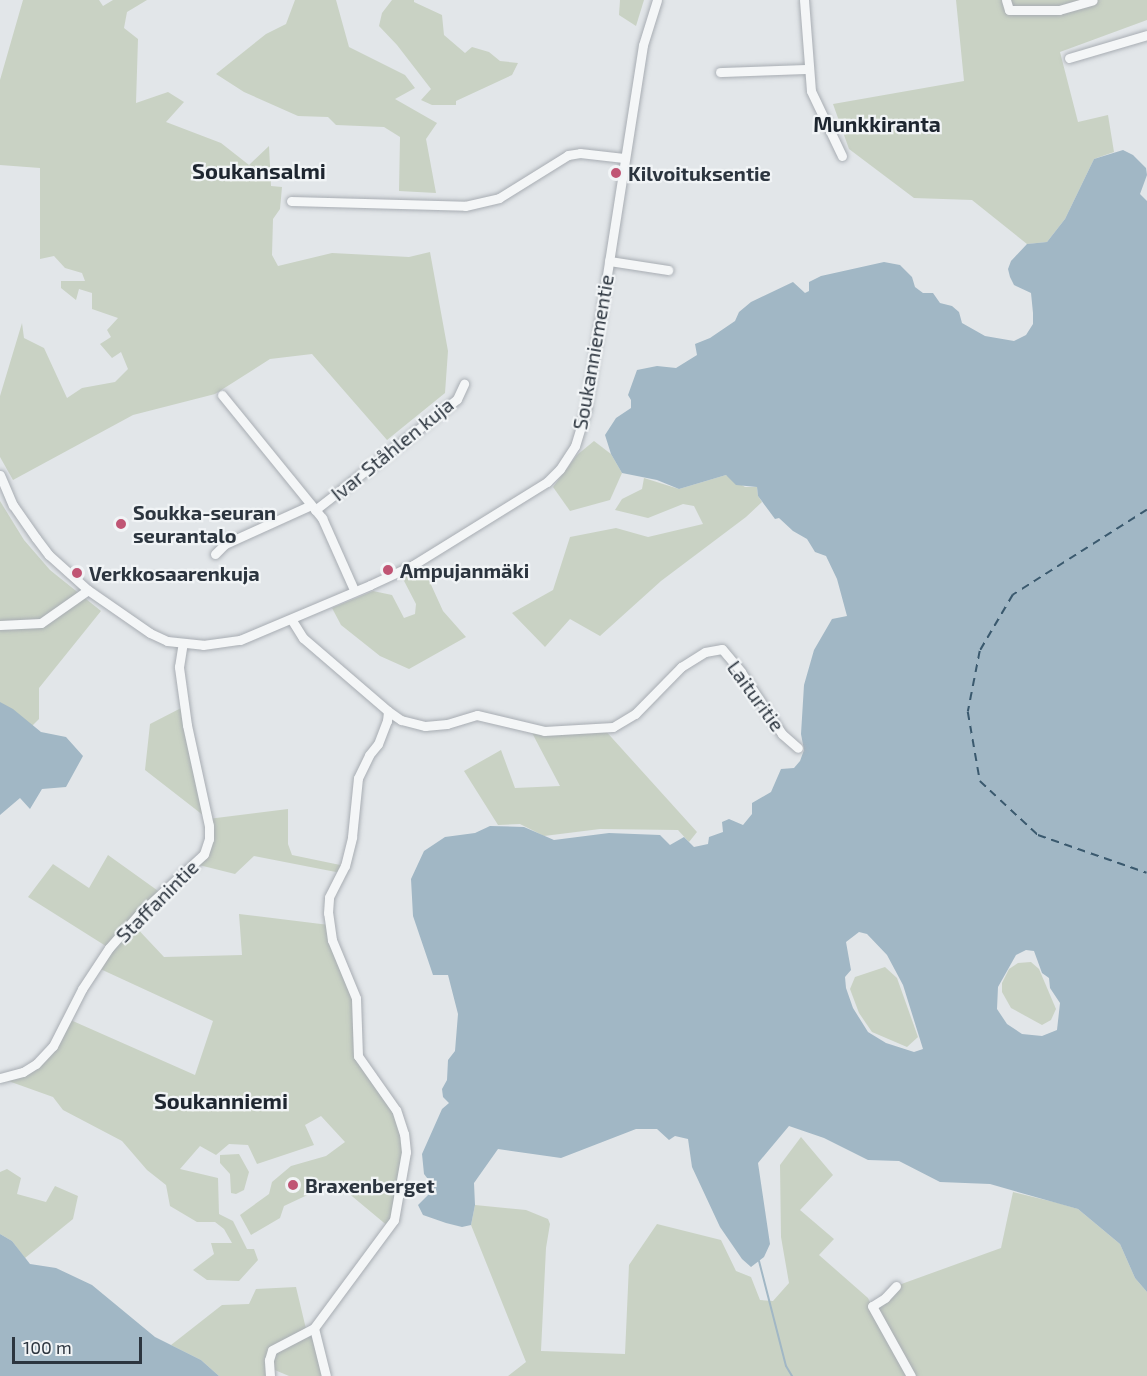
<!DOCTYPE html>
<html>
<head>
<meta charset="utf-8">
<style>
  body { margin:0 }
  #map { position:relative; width:1147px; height:1376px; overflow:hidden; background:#e2e6e9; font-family:"Exo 2",sans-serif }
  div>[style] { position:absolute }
  .green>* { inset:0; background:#c9d2c4 }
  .water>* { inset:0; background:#a1b7c5 }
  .stream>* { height:2px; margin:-1px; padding:0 1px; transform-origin:1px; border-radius:1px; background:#a1b7c5 }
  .ferry>* { height:1.5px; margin-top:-0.75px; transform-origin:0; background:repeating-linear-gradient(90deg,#3a596e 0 8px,transparent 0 14px) }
  .roads { filter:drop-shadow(0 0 2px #a8adb3) drop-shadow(0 0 2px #a8adb3) }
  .minor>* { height:9px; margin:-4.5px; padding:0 4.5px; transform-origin:4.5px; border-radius:4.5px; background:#f4f6f7 }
  .dots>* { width:16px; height:16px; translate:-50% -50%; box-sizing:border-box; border:3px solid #f1f4f6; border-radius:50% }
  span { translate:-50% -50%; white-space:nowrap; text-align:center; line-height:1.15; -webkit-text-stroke:4.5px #f1f4f6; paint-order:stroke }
  .poi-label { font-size:20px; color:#2c353f; font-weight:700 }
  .left { translate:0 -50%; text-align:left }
  .street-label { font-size:20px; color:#2c353f }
  .neighbourhood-label { font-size:21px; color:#1e2630; font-weight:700 }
  .quarter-label { font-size:22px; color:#1e2630; font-weight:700 }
  .scale { position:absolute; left:12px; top:1337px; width:130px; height:27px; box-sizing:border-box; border:3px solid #2c353f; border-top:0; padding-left:8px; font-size:18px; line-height:21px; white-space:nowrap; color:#2c353f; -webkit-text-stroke:4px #f1f4f6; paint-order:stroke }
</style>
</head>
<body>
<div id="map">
  <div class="green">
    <div style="clip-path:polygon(23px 0,99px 0,103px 6px,113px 0,147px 0,127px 12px,124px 28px,138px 39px,136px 103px,168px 92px,184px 102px,166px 122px,221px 143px,249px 165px,269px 146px,271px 186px,282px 187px,280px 209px,273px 219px,272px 255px,278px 266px,332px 253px,409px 257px,430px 252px,448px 351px,445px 393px,387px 440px,312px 354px,270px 359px,215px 394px,133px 415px,13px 480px,0 457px,0 396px,22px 323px,24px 338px,44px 348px,67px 398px,82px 388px,115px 382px,128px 369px,121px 352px,112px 358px,100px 344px,111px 337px,107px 330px,118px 318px,92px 309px,92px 293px,79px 289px,76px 300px,61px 288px,61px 281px,85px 281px,82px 273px,65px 268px,54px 256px,40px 259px,40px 168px,0 165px,0 80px)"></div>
    <div style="clip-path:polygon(295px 0,336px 0,349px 47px,405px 75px,415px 88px,395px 99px,437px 123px,426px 139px,436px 193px,399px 191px,400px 137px,384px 127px,336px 125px,328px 117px,298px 116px,244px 92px,216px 74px,266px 34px,286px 24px)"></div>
    <div style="clip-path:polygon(392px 0,414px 0,414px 2px,442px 15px,444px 35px,465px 53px,472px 47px,489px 52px,500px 61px,518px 63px,512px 75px,456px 101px,456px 105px,432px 105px,421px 100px,431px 89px,397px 45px,379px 26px,382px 13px)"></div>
    <div style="clip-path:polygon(620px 0,644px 0,636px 26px,619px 15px)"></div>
    <div style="clip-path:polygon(956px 0,1147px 0,1147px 20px,1060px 52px,1078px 122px,1108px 115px,1114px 152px,1094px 159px,1065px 219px,1047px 242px,1027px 244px,972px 200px,914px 198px,849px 149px,833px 104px,964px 81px)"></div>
    <div style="clip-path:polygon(594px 441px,611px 454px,622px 473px,610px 500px,570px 511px,553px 487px,577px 455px)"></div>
    <div style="clip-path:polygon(726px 475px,745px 487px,757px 487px,758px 496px,762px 502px,746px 517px,661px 581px,600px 636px,570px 619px,545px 647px,512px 613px,553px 590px,570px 537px,616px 528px,648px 537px,703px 524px,694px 506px,683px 504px,648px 518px,615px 510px,622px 499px,642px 489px,644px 478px,679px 489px)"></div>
    <div style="clip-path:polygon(0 501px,24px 540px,50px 570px,101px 611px,39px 688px,39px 719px,31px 727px,16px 712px,0 718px)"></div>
    <div style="clip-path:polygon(416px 571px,428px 578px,443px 611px,466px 637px,409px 669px,380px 656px,341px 625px,332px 608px,373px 591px,392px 595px,404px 618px,415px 614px,416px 604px,402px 577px)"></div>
    <div style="clip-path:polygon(185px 706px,208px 819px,288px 809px,288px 844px,292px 855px,345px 866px,341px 873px,254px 856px,235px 874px,195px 864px,204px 854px,208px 819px,145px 770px,150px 724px)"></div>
    <div style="clip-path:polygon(603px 728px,697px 832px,689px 842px,678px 830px,600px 829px,544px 836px,520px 824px,498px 825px,464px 771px,501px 750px,515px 788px,560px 786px,530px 729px)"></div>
    <div style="clip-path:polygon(108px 855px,161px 893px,132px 923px,164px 957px,242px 955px,239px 914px,329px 925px,352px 985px,358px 1056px,396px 1110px,406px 1152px,389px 1227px,335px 1182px,284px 1206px,280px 1218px,251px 1235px,240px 1215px,269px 1194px,272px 1182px,291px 1166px,326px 1156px,345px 1142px,321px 1116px,305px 1125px,314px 1145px,257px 1164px,248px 1145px,229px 1144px,216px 1155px,200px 1146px,180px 1169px,218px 1178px,219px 1214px,233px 1221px,247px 1249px,254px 1249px,258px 1260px,239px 1281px,207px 1280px,193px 1270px,214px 1254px,211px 1243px,232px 1243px,224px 1229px,215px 1222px,197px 1222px,170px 1206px,166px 1185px,147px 1170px,122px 1141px,63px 1110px,53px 1097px,0 1078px,14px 1075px,53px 1046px,66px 1018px,195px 1075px,213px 1021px,96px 967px,109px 948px,28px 897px,53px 864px,89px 888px)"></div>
    <div style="clip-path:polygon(1031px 962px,1039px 969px,1056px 1009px,1051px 1020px,1042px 1025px,1011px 1008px,1002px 992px,1002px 983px,1009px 969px,1018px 963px)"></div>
    <div style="clip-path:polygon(885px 967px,897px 978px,918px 1037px,907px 1047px,872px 1032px,859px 1013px,850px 989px,855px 977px)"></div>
    <div style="clip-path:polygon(801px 1137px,833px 1175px,800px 1210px,834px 1239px,819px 1255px,868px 1298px,872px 1306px,896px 1286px,1001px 1248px,1013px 1192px,1058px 1203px,1078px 1209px,1120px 1244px,1135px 1278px,1147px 1292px,1147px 1376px,508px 1376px,526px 1362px,471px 1225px,475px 1205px,526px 1210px,548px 1219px,550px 1224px,546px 1248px,541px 1351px,625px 1354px,629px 1265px,657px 1224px,721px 1240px,736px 1271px,751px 1277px,760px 1300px,773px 1301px,789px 1283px,781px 1237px,780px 1165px)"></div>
    <div style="clip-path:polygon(239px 1154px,249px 1172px,244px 1190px,236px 1194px,231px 1193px,230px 1174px,220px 1163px,220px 1155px)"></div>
    <div style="clip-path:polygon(7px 1169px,21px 1178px,17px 1194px,46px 1202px,55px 1186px,78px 1196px,73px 1219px,25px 1258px,12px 1241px,0 1234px,0 1172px)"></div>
    <div style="clip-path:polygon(296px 1287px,307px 1333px,314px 1328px,326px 1376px,289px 1376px,270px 1368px,270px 1376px,219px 1376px,201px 1360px,171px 1345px,222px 1305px,249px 1304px,256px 1289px)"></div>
  </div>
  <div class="water">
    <div style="clip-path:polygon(evenodd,1123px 150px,1133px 155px,1146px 168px,1147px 175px,1140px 194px,1147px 201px,1147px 1292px,1135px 1278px,1120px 1244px,1078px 1209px,990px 1184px,940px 1182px,899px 1161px,868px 1160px,824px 1138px,789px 1126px,758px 1163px,770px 1244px,764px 1257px,751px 1267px,742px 1259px,720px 1227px,692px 1167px,688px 1139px,675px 1136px,669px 1140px,657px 1129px,636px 1129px,561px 1158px,498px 1149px,474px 1183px,475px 1205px,471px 1225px,462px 1227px,446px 1223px,423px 1215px,418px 1205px,431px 1192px,431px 1183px,424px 1174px,422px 1154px,442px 1109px,449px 1103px,443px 1097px,442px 1089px,447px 1080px,448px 1060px,455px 1051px,458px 1014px,448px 975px,433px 975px,413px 916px,411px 879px,424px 851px,445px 837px,475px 833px,490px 826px,524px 827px,554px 840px,609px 833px,660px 835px,670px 845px,684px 837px,694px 847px,708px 844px,709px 837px,723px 832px,722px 822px,729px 819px,743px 825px,752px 814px,752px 803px,771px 792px,781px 769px,794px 768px,800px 761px,804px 750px,801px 734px,804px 685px,814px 650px,832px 619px,847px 616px,837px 579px,826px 556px,815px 552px,807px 539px,793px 531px,779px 518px,775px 519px,758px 496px,757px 487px,736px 485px,726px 475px,679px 489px,657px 480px,622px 473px,611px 454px,605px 435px,616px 418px,631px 408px,631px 400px,628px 395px,637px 370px,657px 366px,676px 368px,697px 355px,695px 344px,710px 338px,735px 321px,739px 312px,751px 302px,793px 282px,805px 293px,809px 291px,809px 282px,821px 276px,884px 262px,900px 265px,912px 277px,915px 287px,923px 293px,933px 293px,940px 303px,952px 306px,959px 312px,962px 323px,985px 336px,1014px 341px,1026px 335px,1033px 324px,1033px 313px,1031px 293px,1014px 285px,1010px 277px,1008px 269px,1011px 261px,1027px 244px,1047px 242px,1065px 219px,1094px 159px,1123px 150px,859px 932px,867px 934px,887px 955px,903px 985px,923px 1049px,914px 1052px,886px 1043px,868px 1032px,853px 1008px,846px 988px,845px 977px,851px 970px,846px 942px,859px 932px,1123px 150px,1026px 950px,1034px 951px,1042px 973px,1049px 978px,1050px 988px,1060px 1003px,1057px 1030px,1042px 1036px,1022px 1034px,1007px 1024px,997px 1009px,998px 987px,1016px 955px,1026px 950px)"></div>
    <div style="clip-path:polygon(0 702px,13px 709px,41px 732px,66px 737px,83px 756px,66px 787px,42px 789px,30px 809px,20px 798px,0 815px)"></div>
    <div style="clip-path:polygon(0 1234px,12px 1241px,30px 1264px,56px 1268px,92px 1285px,155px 1337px,201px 1360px,219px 1376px,0 1376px)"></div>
  </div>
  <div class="stream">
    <div style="left:759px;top:1261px;width:108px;rotate:75.6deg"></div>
    <div style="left:786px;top:1366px;width:12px;rotate:59deg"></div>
  </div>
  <div class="ferry">
    <div style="left:1147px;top:510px;width:159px;rotate:147.6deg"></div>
    <div style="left:1013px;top:595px;width:65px;rotate:120.5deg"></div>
    <div style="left:980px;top:651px;width:62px;rotate:101.1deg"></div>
    <div style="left:968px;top:712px;width:70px;rotate:80.1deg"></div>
    <div style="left:980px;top:781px;width:79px;rotate:43deg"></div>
    <div style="left:1038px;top:835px;width:115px;rotate:19.2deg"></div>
  </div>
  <div class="roads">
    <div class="minor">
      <div style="left:804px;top:0;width:91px;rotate:85.6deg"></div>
      <div style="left:811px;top:91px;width:72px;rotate:64.5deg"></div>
      <div style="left:1006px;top:0;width:10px;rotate:73deg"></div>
      <div style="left:1009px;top:10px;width:50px"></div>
      <div style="left:1059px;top:10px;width:35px;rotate:-16deg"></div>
      <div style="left:1069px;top:58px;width:81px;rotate:-16.4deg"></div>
      <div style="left:720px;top:72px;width:88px;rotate:-2deg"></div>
      <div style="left:291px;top:201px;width:174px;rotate:1.6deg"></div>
      <div style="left:465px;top:206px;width:35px;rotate:-13deg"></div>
      <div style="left:499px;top:198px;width:81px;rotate:-31.9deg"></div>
      <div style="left:568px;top:155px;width:12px;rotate:-9deg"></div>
      <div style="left:580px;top:153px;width:44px;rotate:6.5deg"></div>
      <div style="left:609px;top:261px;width:60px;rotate:8.7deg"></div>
      <div style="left:222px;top:395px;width:159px;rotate:50.9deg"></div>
      <div style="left:322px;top:518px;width:79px;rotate:66deg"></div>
      <div style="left:0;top:475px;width:33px;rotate:67deg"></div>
      <div style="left:13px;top:505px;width:40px;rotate:55.1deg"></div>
      <div style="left:36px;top:538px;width:21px;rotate:53deg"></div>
      <div style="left:49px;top:555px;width:52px;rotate:41.9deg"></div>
      <div style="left:88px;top:590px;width:75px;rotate:34.7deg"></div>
      <div style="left:150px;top:633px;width:19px;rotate:25deg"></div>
      <div style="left:167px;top:641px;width:36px;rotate:6deg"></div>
      <div style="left:203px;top:645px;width:37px;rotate:-8deg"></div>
      <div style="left:240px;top:640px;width:141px;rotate:-22.9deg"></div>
      <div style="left:370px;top:585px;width:47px;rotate:-24.9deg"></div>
      <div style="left:413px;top:565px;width:158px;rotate:-31.8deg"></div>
      <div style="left:547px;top:482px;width:18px;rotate:-45deg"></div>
      <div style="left:560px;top:469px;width:27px;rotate:-57deg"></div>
      <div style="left:575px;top:446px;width:39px;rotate:-73deg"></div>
      <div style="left:586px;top:409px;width:368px;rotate:-81.1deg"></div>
      <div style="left:643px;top:45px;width:47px;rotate:-72.7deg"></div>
      <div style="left:315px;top:510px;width:180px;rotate:-38deg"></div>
      <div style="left:457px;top:399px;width:17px;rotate:-65deg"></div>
      <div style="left:215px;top:554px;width:14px;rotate:-45deg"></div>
      <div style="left:225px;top:544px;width:94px;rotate:-24.4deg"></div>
      <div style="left:0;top:625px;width:41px;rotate:-2.8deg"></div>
      <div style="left:41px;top:623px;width:57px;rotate:-35.1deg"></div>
      <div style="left:388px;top:711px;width:16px;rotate:35deg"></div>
      <div style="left:401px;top:720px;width:25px;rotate:14deg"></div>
      <div style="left:425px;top:726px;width:22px;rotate:-5deg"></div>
      <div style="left:447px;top:724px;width:31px;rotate:-17deg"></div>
      <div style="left:477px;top:715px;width:69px;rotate:13.4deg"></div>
      <div style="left:544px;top:731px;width:69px;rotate:-3.3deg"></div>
      <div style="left:613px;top:727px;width:26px;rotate:-31deg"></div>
      <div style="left:635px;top:714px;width:66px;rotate:-45.6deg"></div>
      <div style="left:681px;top:667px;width:28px;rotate:-32deg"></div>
      <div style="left:705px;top:652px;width:17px;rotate:-10deg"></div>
      <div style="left:722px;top:649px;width:30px;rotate:50deg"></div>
      <div style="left:741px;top:672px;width:74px;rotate:56.5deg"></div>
      <div style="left:782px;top:734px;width:21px;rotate:41deg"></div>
      <div style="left:0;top:1078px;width:24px;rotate:-15deg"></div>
      <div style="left:23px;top:1072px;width:15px;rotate:-32deg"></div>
      <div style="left:36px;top:1064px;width:25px;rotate:-47deg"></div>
      <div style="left:53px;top:1046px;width:64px;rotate:-63deg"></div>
      <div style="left:82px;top:989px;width:49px;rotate:-56.6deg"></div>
      <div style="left:109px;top:948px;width:45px;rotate:-48.6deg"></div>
      <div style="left:139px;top:914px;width:88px;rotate:-42.7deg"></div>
      <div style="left:204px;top:854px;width:16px;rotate:-72deg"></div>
      <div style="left:209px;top:839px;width:13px;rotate:-90deg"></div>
      <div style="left:209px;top:826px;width:103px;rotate:-102.3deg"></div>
      <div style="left:187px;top:725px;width:59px;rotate:-97.9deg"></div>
      <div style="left:179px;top:667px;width:24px;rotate:-81deg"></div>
      <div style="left:896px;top:1286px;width:16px;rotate:133deg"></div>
      <div style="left:885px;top:1298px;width:15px;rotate:148deg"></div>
      <div style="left:872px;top:1306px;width:80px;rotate:60.9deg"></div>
      <div style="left:314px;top:1328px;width:49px;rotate:76deg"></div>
      <div style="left:270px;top:1376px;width:16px;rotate:-94deg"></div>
      <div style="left:269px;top:1360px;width:10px;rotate:-73deg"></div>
      <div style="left:272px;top:1350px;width:47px;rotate:-27.6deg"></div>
      <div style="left:314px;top:1328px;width:134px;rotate:-53.5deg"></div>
      <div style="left:394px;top:1220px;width:69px;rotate:-80deg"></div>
      <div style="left:406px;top:1152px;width:18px;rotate:-96deg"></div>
      <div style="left:404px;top:1134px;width:25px;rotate:-108deg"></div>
      <div style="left:396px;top:1110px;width:66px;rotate:-125.1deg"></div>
      <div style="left:358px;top:1056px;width:58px;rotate:-92deg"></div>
      <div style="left:356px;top:998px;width:63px;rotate:-112.5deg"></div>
      <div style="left:332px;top:940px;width:27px;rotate:-98deg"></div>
      <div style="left:328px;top:913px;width:16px;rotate:-86deg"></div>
      <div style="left:329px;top:897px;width:35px;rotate:-63deg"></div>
      <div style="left:345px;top:866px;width:30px;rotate:-76deg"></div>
      <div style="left:352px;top:837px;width:59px;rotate:-84.2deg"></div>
      <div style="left:358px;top:778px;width:25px;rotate:-64deg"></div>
      <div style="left:369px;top:755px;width:14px;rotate:-51deg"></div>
      <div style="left:378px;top:744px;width:25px;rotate:-69deg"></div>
      <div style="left:387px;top:721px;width:10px;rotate:-84deg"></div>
      <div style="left:388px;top:711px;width:112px;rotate:-139.3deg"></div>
      <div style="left:303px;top:638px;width:22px;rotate:-122deg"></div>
    </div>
  </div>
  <div class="dots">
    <div style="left:616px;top:173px;background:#c05574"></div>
    <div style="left:121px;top:524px;background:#c05574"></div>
    <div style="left:388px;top:570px;background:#c05574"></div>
    <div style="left:77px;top:573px;background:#c05574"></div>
    <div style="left:293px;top:1185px;background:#c05574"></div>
  </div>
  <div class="poi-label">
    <span class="left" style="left:628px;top:173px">Kilvoituksentie</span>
    <span class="left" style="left:133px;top:524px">Soukka-seuran<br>seurantalo</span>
    <span class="left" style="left:400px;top:570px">Ampujanmäki</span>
    <span class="left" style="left:89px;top:573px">Verkkosaarenkuja</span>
    <span class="left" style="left:305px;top:1185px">Braxenberget</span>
  </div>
  <div class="street-label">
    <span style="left:593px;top:352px;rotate:-80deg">Soukanniementie</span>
    <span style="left:392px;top:449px;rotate:-39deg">Ivar Ståhlen kuja</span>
    <span style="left:756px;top:696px;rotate:54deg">Laituritie</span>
    <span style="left:157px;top:901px;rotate:-45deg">Staffanintie</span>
  </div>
  <div class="neighbourhood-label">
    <span style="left:877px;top:124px">Munkkiranta</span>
  </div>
  <div class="quarter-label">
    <span style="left:259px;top:171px">Soukansalmi</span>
    <span style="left:221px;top:1101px">Soukanniemi</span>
  </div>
  <div class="scale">100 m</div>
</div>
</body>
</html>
